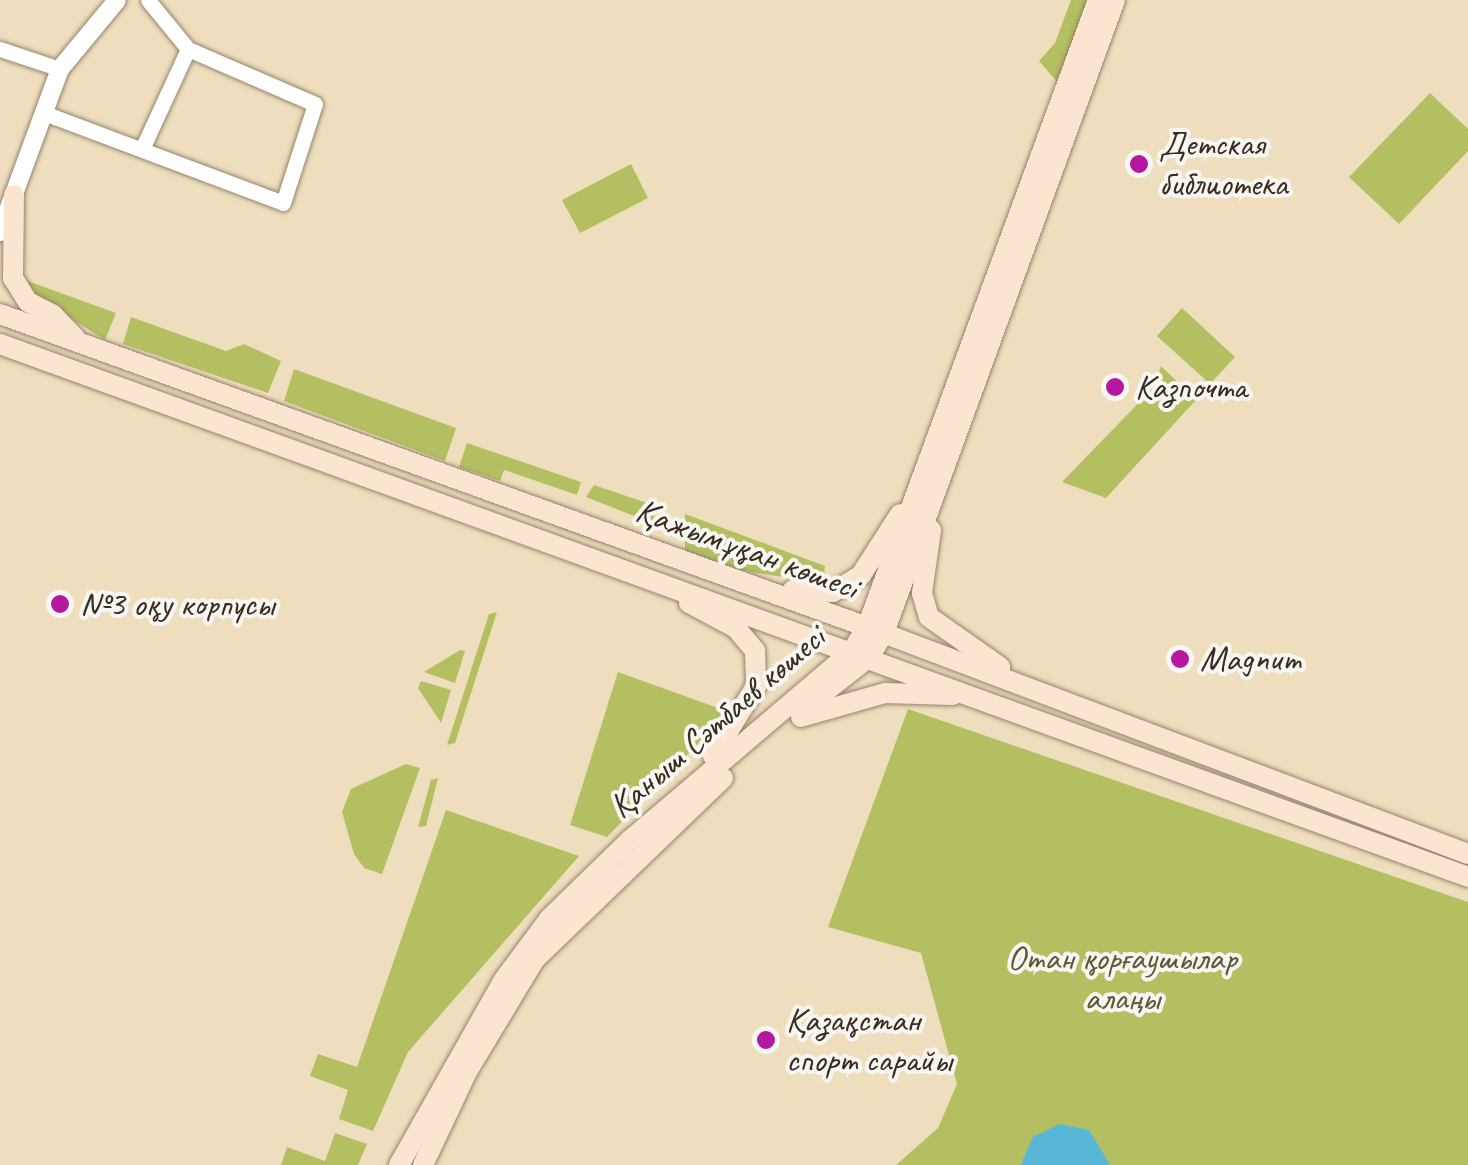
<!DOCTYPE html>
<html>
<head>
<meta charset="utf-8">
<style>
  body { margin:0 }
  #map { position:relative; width:1468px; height:1165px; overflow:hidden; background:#efdebd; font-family:Caveat,sans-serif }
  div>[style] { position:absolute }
  .green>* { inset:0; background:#b3bf61 }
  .water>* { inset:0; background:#58b7d7 }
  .roads { filter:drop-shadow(0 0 2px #95846e) drop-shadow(0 0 2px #95846e) }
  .minor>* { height:15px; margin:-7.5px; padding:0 7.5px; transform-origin:7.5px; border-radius:7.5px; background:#fff }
  .tertiary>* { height:18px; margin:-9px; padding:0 9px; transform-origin:9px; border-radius:9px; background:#fff }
  .secondary>* { height:20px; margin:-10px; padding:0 10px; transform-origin:10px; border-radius:10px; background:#fce5d0 }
  .dots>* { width:28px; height:28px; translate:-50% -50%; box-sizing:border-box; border:5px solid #f6f6f2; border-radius:50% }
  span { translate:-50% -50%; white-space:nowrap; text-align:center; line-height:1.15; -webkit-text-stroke:8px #f6f6f2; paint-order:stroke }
  .poi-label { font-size:35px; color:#3b2a1e }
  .left { translate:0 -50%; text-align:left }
  .street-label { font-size:35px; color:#3b2a1e }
  .park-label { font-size:35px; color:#5f5732 }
</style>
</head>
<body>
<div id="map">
  <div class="green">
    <div style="clip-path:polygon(1071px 0,1090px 0,1059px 84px,1039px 61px,1055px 43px)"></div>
    <div style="clip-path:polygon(1430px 93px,1468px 129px,1468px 151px,1399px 224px,1349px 177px)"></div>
    <div style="clip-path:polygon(631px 164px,648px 198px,580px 233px,562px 200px)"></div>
    <div style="clip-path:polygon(22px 279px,116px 313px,105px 340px,28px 291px)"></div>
    <div style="clip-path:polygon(1182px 308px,1235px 357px,1210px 384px,1157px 336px)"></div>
    <div style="clip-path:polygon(131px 317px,226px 351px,244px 344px,281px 361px,268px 393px,123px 344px)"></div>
    <div style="clip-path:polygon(1161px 366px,1196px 400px,1106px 498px,1062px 482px,1154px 387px)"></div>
    <div style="clip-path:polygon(294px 369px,456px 428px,445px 461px,284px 401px)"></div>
    <div style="clip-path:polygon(467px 443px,581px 482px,577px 495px,504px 470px,500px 481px,459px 467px)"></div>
    <div style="clip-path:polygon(594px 485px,650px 504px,657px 525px,586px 497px)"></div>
    <div style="clip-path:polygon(685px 514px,825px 566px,823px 583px,737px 570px,685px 551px)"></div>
    <div style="clip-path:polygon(497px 612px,455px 743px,447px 745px,489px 614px)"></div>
    <div style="clip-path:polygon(460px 650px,465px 651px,455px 683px,424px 672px)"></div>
    <div style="clip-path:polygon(618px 672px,729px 712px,607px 837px,570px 825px)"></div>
    <div style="clip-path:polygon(421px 681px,451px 690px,441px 723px,418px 688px)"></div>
    <div style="clip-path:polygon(908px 709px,1468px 902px,1468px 1165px,896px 1165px,938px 1128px,957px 1084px,921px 953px,828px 927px)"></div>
    <div style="clip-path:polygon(406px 764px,420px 768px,382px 874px,364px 868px,354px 854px,342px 812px,351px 789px)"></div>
    <div style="clip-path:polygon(438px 778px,426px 826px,418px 827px,431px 780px)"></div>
    <div style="clip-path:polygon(446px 810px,579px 856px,408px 1052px,373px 1131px,339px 1119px,348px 1090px,310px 1076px,318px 1054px,357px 1067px)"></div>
    <div style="clip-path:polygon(335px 1133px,367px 1144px,358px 1165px,281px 1165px,287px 1147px,325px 1161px)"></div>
  </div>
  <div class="water">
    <div style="clip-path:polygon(1060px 1124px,1089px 1130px,1110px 1165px,1021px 1165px,1033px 1137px)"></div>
  </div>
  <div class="roads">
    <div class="minor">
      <div style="left:0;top:49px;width:63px;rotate:18.4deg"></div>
      <div style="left:44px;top:113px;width:255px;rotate:20.6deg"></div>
      <div style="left:283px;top:203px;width:104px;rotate:-72.1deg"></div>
      <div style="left:315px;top:104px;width:138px;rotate:-156.6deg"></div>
      <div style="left:188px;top:49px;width:63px;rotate:-129.2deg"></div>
      <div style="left:142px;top:149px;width:110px;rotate:-65.3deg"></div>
    </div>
    <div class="tertiary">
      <div style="left:0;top:232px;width:174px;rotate:-69.8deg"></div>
      <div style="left:60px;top:69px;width:89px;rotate:-50.4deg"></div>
    </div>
    <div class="secondary">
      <div style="left:14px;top:195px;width:83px;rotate:90.7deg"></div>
      <div style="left:13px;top:278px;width:28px;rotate:58deg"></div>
      <div style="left:28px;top:302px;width:28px;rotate:27deg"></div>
      <div style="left:53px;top:315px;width:32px;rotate:46deg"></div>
      <div style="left:0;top:314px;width:922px;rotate:19.85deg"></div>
      <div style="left:867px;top:627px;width:642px;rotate:20.69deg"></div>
      <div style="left:0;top:344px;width:1562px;rotate:19.95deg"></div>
      <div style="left:931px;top:530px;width:64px;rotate:98.1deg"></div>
      <div style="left:922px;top:593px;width:25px;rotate:74deg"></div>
      <div style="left:929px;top:617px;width:87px;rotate:35.2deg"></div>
      <div style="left:793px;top:590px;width:40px;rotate:2.9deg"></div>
      <div style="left:833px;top:592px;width:33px;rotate:-31deg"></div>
      <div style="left:861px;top:575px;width:72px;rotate:-57.4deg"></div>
      <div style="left:689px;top:603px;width:53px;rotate:28deg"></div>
      <div style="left:736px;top:628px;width:30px;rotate:50deg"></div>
      <div style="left:755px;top:651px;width:35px;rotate:88deg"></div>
      <div style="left:756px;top:686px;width:82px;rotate:121.6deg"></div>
      <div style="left:802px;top:710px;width:85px;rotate:-38.3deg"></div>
      <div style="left:869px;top:657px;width:28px;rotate:-58deg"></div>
      <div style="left:884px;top:633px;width:674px;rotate:-69.95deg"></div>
      <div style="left:801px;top:717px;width:87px;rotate:-15.9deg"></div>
      <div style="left:885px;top:693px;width:68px;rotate:1.7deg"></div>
      <div style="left:399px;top:1165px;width:211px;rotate:-60.5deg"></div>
      <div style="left:503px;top:981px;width:77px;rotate:-53.4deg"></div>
      <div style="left:549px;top:919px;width:113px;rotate:-44.3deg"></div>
      <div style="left:630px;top:840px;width:292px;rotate:-40.4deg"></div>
      <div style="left:852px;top:651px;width:28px;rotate:-58deg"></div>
      <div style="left:867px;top:627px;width:668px;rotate:-69.78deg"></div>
      <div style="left:423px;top:1165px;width:105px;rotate:-64.7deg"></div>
      <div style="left:468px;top:1070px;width:130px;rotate:-58.9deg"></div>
      <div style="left:535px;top:959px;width:261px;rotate:-43.9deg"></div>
    </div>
  </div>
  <div class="dots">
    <div style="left:1139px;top:164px;background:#b5179e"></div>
    <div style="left:1115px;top:387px;background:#b5179e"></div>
    <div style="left:60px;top:604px;background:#b5179e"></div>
    <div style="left:1180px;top:659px;background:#b5179e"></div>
    <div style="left:766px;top:1040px;background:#b5179e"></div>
  </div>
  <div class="poi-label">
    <span class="left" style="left:1159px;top:164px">Детская<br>библиотека</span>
    <span class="left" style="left:1135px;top:387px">Казпочта</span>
    <span class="left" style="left:80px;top:604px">№3 оқу корпусы</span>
    <span class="left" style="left:1200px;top:659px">Magnum</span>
    <span class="left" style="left:786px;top:1040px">Қазақстан<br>спорт сарайы</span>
  </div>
  <div class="street-label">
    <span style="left:747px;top:549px;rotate:20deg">Қажымұқан көшесі</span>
    <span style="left:717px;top:722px;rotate:-41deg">Қаныш Сәтбаев көшесі</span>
  </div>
  <div class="park-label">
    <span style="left:1122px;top:978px">Отан қорғаушылар<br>алаңы</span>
  </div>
</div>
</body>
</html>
